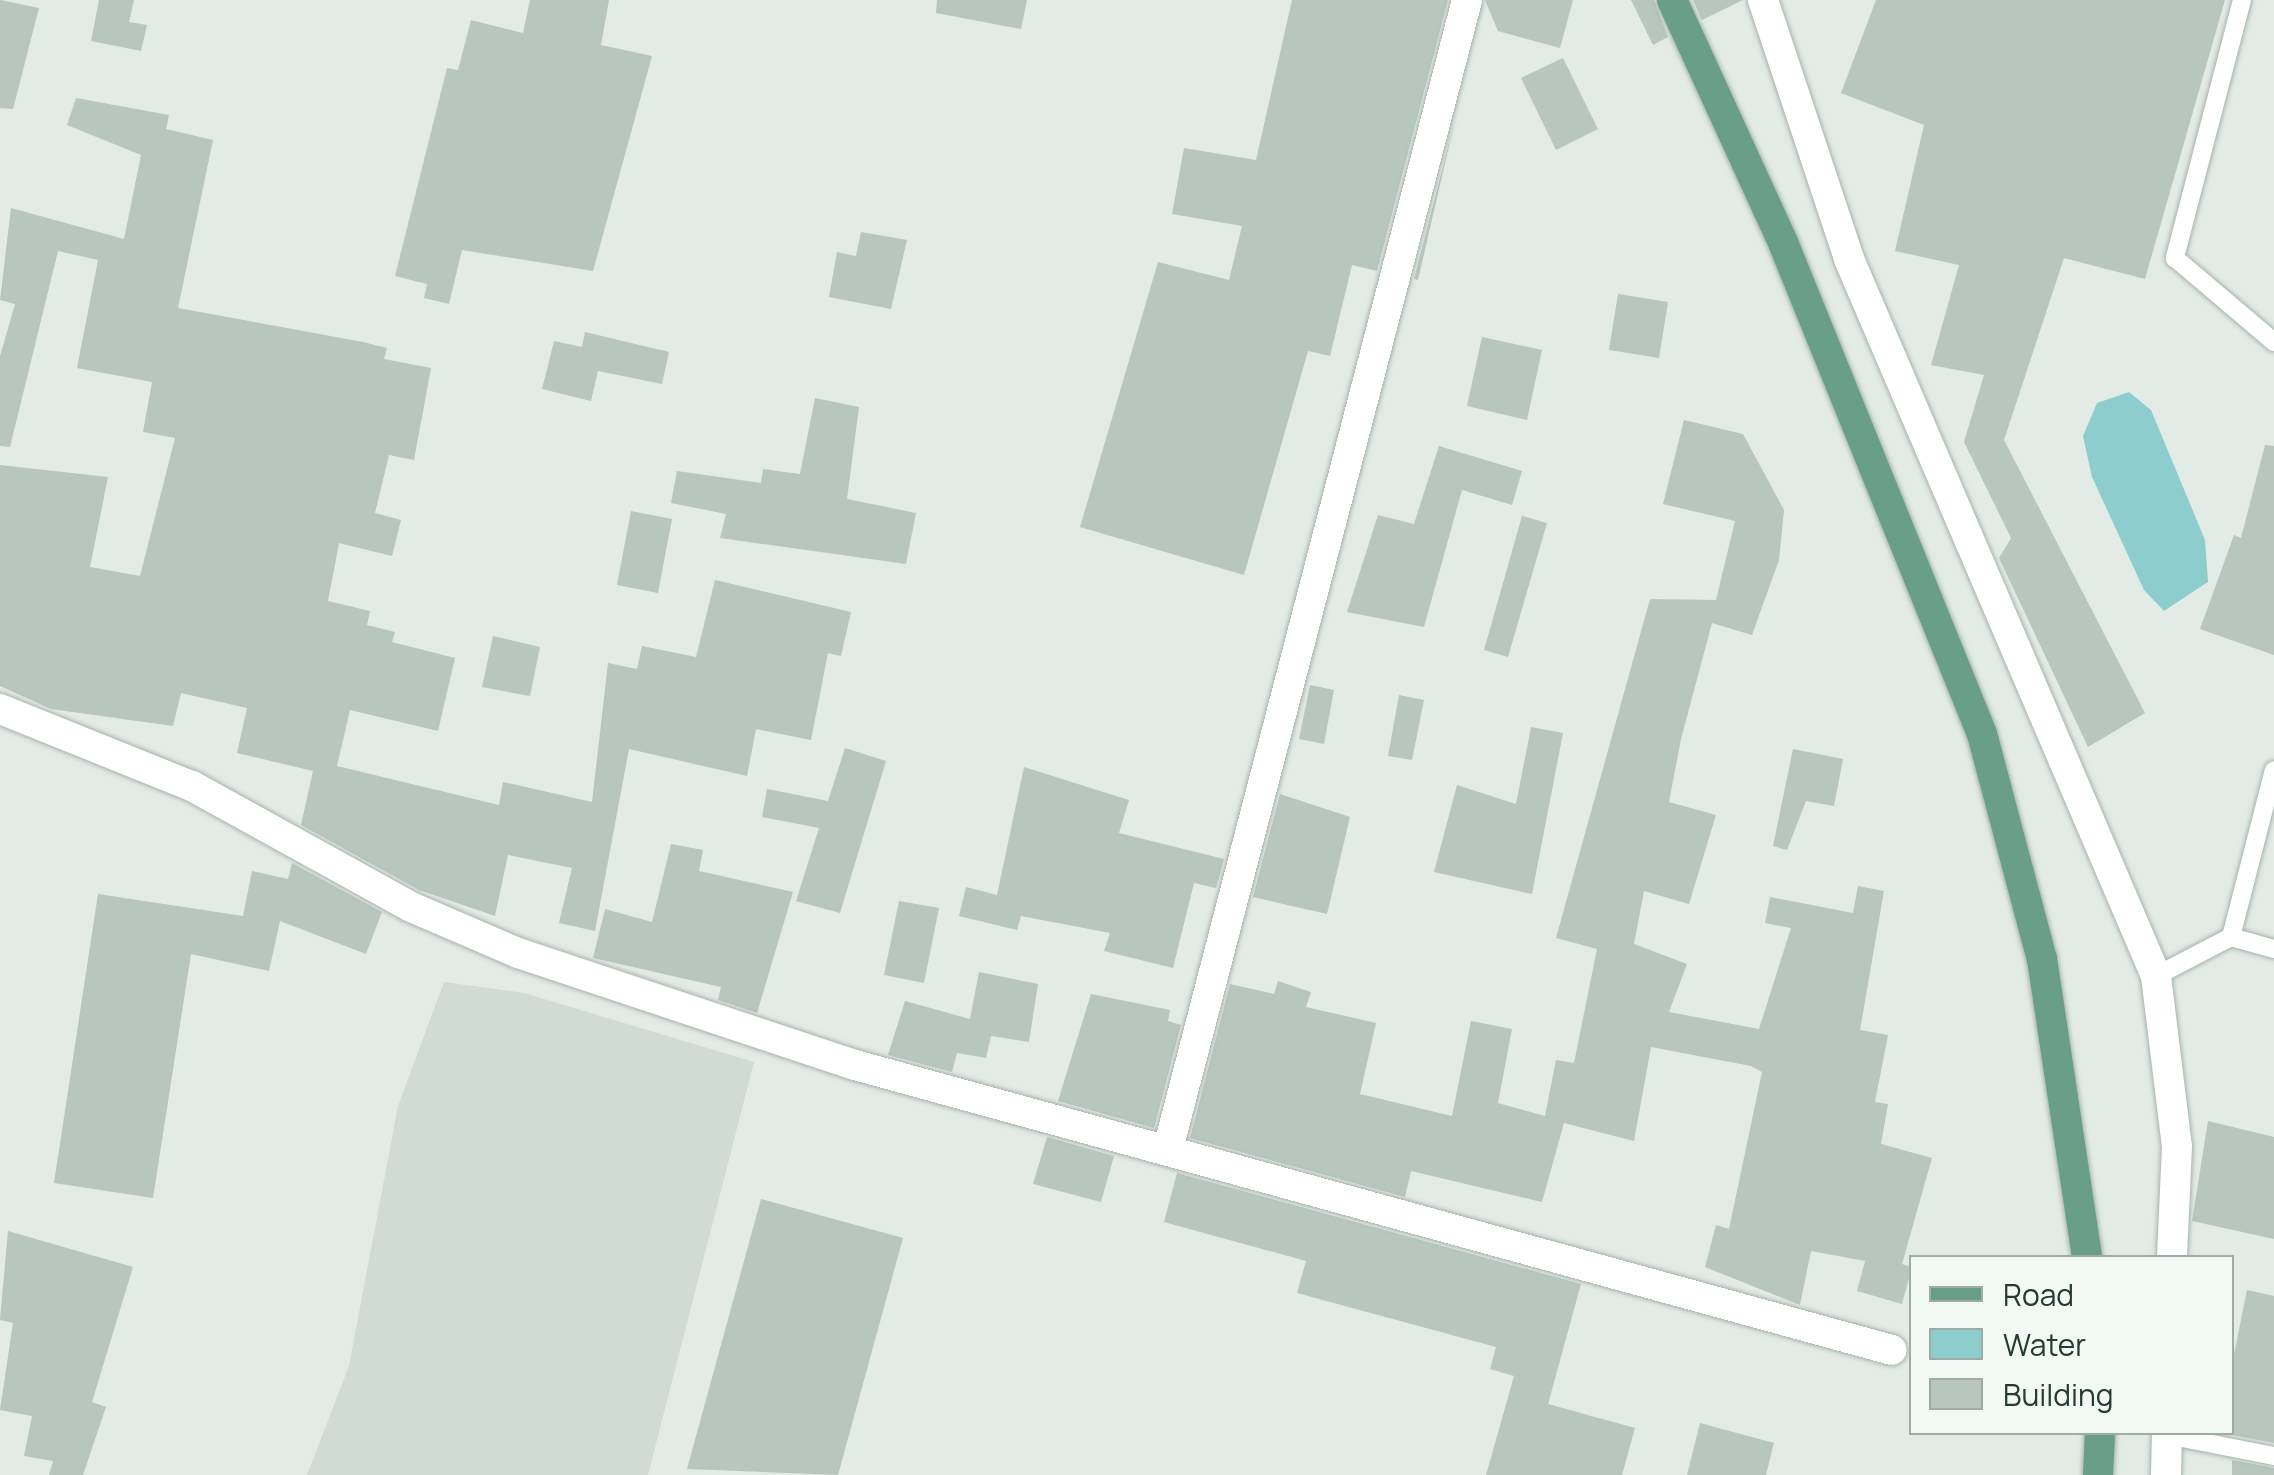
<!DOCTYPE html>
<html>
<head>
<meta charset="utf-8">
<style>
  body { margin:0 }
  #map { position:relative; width:2274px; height:1475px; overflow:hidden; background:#e2ebe5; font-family:Manrope,sans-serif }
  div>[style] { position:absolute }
  .built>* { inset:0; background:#d0dbd4 }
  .water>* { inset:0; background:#8dcdcd }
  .building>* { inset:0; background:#b7c6be }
  .roads { filter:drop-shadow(0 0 2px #a5b3ab) drop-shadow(0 0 2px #a5b3ab) }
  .service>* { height:18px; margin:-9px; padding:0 9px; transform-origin:9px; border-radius:9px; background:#fff }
  .minor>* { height:30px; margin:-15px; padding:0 15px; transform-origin:15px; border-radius:15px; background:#fff }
  .primary>* { height:30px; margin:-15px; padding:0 15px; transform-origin:15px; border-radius:15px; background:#699e88 }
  span { translate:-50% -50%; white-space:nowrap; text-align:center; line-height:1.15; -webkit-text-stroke:9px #f2f8f4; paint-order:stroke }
  .legend { position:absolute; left:1909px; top:1255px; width:325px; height:180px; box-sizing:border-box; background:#f2f8f4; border:2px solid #9faca6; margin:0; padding:12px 18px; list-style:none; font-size:30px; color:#233b31 }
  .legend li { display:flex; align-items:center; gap:20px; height:50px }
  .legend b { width:50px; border:2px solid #9faca6 }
</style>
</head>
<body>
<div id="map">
  <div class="built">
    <div style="clip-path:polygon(444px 982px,524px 993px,754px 1062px,648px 1475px,307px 1475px,349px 1366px,398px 1106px)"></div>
  </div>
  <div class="water">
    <div style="clip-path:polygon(2129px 392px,2151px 410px,2205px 540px,2208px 582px,2164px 611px,2144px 590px,2092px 477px,2083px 436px,2097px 403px)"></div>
  </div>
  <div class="building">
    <div style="clip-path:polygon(0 0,39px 8px,13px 109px,0 108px)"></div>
    <div style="clip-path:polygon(99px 0,134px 0,129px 22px,147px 25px,141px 51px,91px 41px)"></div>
    <div style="clip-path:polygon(530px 0,609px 0,601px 45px,652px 56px,593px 271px,462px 250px,449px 304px,424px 298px,427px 284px,395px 276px,447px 68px,458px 70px,471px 20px,523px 33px)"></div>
    <div style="clip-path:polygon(937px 0,1027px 0,1021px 29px,936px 13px)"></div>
    <div style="clip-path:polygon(1292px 0,1448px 0,1377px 271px,1352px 265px,1330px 356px,1308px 351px,1244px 575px,1080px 527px,1158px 262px,1229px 280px,1242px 226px,1172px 214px,1184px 148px,1256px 160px)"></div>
    <div style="clip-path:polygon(1485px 0,1573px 0,1560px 48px,1498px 31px)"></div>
    <div style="clip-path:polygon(1631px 0,1654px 0,1668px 37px,1653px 45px)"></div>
    <div style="clip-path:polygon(1693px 0,1743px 0,1702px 20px)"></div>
    <div style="clip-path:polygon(1876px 0,2225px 0,2145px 279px,2064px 258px,2004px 440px,2145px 713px,2088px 747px,1999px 558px,2011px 538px,1964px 442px,1984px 375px,1931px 365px,1959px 265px,1895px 251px,1924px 125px,1841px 93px)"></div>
    <div style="clip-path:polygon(1563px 58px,1598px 129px,1556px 150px,1521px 78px)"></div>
    <div style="clip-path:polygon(76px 98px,169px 115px,166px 129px,213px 140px,178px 308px,363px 342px,387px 348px,384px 359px,431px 368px,414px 460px,389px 455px,375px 513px,401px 520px,392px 556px,339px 543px,328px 601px,370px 611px,367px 625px,395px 632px,392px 642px,455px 658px,438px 731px,350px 710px,337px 766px,499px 805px,503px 782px,592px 802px,608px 663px,637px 669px,642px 646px,696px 657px,715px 580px,851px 612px,841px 656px,828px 653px,811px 740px,756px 729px,747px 776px,629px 749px,595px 931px,559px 923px,572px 868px,508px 855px,495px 916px,419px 890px,301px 825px,313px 771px,237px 753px,247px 708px,181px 693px,173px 726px,51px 709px,0 686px,0 465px,108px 477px,90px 567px,140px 576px,175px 438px,143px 432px,152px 382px,77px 368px,98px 260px,58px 251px,10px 447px,0 446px,0 356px,15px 304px,0 300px,11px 208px,124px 239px,141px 155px,67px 125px)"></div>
    <div style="clip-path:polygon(1454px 124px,1418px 280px,1414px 279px)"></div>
    <div style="clip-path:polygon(861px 232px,907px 240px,891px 309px,829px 297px,837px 252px,856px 256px)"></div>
    <div style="clip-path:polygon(1618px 294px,1668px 302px,1659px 358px,1609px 350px)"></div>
    <div style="clip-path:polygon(585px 332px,669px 352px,662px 384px,598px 371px,591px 401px,542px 389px,554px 341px,582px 347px)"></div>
    <div style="clip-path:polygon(1482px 337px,1542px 350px,1527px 420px,1467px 406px)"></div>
    <div style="clip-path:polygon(815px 398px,859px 407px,847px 499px,916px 513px,906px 564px,720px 538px,726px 514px,671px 503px,677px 471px,761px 483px,763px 469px,800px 474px)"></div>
    <div style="clip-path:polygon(1684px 420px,1743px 434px,1784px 510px,1779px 560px,1752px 635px,1712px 623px,1681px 739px,1669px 802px,1716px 815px,1689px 904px,1644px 891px,1634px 944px,1687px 964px,1669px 1012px,1759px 1029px,1791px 928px,1765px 923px,1770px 897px,1853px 913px,1858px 886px,1884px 891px,1860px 1030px,1888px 1035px,1875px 1102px,1888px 1104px,1881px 1144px,1932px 1158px,1902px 1264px,1912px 1267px,1902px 1304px,1857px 1291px,1865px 1261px,1811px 1251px,1800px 1305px,1705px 1267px,1716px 1225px,1729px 1229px,1762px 1072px,1751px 1066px,1651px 1047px,1634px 1141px,1564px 1123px,1542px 1202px,1411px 1171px,1405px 1197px,1190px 1138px,1230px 984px,1274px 994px,1278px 981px,1311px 992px,1306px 1007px,1376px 1023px,1360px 1094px,1452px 1116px,1471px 1021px,1512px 1029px,1498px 1103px,1545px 1116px,1556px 1060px,1574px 1063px,1597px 949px,1556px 938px,1650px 599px,1716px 600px,1735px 521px,1663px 504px)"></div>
    <div style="clip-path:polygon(2265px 445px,2274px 446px,2274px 655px,2200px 629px,2234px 535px,2241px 538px)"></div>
    <div style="clip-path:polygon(1439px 446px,1522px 471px,1512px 505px,1462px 490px,1424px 627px,1347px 612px,1378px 515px,1414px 524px)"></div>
    <div style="clip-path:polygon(631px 511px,672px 519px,658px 593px,617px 585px)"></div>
    <div style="clip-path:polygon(1522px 516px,1547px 523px,1508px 657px,1484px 650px)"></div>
    <div style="clip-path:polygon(493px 636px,540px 647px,530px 696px,482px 687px)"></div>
    <div style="clip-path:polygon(1310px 685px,1334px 690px,1324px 744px,1299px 739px)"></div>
    <div style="clip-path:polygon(1399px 695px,1424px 700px,1412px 760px,1388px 756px)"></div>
    <div style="clip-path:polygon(1531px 727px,1563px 733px,1532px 894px,1434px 872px,1457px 785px,1516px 804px)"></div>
    <div style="clip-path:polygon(845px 748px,886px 761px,840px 913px,796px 901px,819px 828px,762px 817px,767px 789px,828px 801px)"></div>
    <div style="clip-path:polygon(1793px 749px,1843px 759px,1834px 806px,1806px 801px,1787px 850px,1773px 846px)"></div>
    <div style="clip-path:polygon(1024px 767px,1129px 800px,1119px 833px,1224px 859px,1216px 888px,1194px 883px,1173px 968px,1104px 951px,1110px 933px,1021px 916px,1017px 930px,959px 916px,966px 887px,997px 895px)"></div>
    <div style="clip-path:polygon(1280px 794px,1350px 817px,1327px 914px,1253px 897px)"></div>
    <div style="clip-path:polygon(671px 844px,703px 850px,699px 871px,793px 892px,757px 1013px,718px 1000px,721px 987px,593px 958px,605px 909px,652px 922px)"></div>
    <div style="clip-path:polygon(292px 863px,382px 912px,366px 954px,280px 921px,269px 971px,191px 954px,153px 1198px,54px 1183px,98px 894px,243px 916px,252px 871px,288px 879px)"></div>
    <div style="clip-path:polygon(899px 901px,939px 908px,924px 983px,884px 975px)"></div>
    <div style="clip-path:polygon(979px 972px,1038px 984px,1029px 1042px,991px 1036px,986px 1058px,957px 1053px,952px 1072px,888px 1055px,905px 1001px,970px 1019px)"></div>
    <div style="clip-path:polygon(1091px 994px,1170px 1010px,1168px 1021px,1181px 1025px,1154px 1128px,1058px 1101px)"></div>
    <div style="clip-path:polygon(2208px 1121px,2274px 1137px,2274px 1239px,2192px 1221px)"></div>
    <div style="clip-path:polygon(1047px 1137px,1114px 1156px,1101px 1202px,1033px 1184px)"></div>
    <div style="clip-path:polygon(1177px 1173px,1581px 1284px,1548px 1404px,1635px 1428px,1622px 1475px,1486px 1475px,1514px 1376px,1490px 1369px,1496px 1347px,1297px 1293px,1306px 1261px,1164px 1222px)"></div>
    <div style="clip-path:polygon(761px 1199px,903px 1238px,838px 1475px,687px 1469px)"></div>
    <div style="clip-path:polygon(8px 1231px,133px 1267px,92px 1402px,106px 1407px,83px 1475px,49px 1475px,53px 1461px,24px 1456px,32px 1416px,0 1410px,13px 1323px,0 1320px)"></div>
    <div style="clip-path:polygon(2247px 1290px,2274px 1296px,2274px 1443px,2232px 1435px,2232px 1364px)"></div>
    <div style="clip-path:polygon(1700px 1423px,1774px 1443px,1766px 1475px,1687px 1475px)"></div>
    <div style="clip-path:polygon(2232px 1460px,2274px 1468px,2274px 1475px,2232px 1475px)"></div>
  </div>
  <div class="roads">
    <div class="service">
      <div style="left:2242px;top:0;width:267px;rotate:104.6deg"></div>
      <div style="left:2175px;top:258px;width:130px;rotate:40.3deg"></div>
      <div style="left:2231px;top:937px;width:45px;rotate:15.6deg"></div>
      <div style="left:2156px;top:976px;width:85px;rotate:-27.5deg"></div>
      <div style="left:2231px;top:937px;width:172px;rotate:-75.6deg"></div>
      <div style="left:2167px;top:1435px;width:109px;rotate:11.1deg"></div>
    </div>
    <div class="minor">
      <div style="left:1763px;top:0;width:273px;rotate:71.6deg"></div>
      <div style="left:1849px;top:259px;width:780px;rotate:66.82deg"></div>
      <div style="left:2156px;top:976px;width:171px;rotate:83deg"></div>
      <div style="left:2177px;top:1146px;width:112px;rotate:92.6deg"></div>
      <div style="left:0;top:709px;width:207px;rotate:21.9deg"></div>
      <div style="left:192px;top:786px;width:250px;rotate:28.9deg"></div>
      <div style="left:411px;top:907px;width:116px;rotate:23.3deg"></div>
      <div style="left:518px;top:953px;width:355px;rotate:18.4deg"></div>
      <div style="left:855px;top:1065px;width:1075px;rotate:15.37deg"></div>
      <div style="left:1168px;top:1149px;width:1187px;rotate:-75.41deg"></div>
      <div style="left:2166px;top:1475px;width:43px;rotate:-88.7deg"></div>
    </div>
    <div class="primary">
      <div style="left:1672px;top:0;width:269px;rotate:65.4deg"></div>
      <div style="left:1784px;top:245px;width:528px;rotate:67.96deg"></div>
      <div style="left:1982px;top:734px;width:233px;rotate:75.1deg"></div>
      <div style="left:2042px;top:959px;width:302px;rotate:81.4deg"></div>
      <div style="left:2098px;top:1475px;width:43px;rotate:-87.3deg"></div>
    </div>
  </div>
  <ul class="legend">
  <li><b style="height:12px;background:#699e88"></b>Road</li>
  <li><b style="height:28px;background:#8dcdcd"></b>Water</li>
  <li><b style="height:28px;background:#b7c6be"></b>Building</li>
  </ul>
</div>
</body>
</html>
